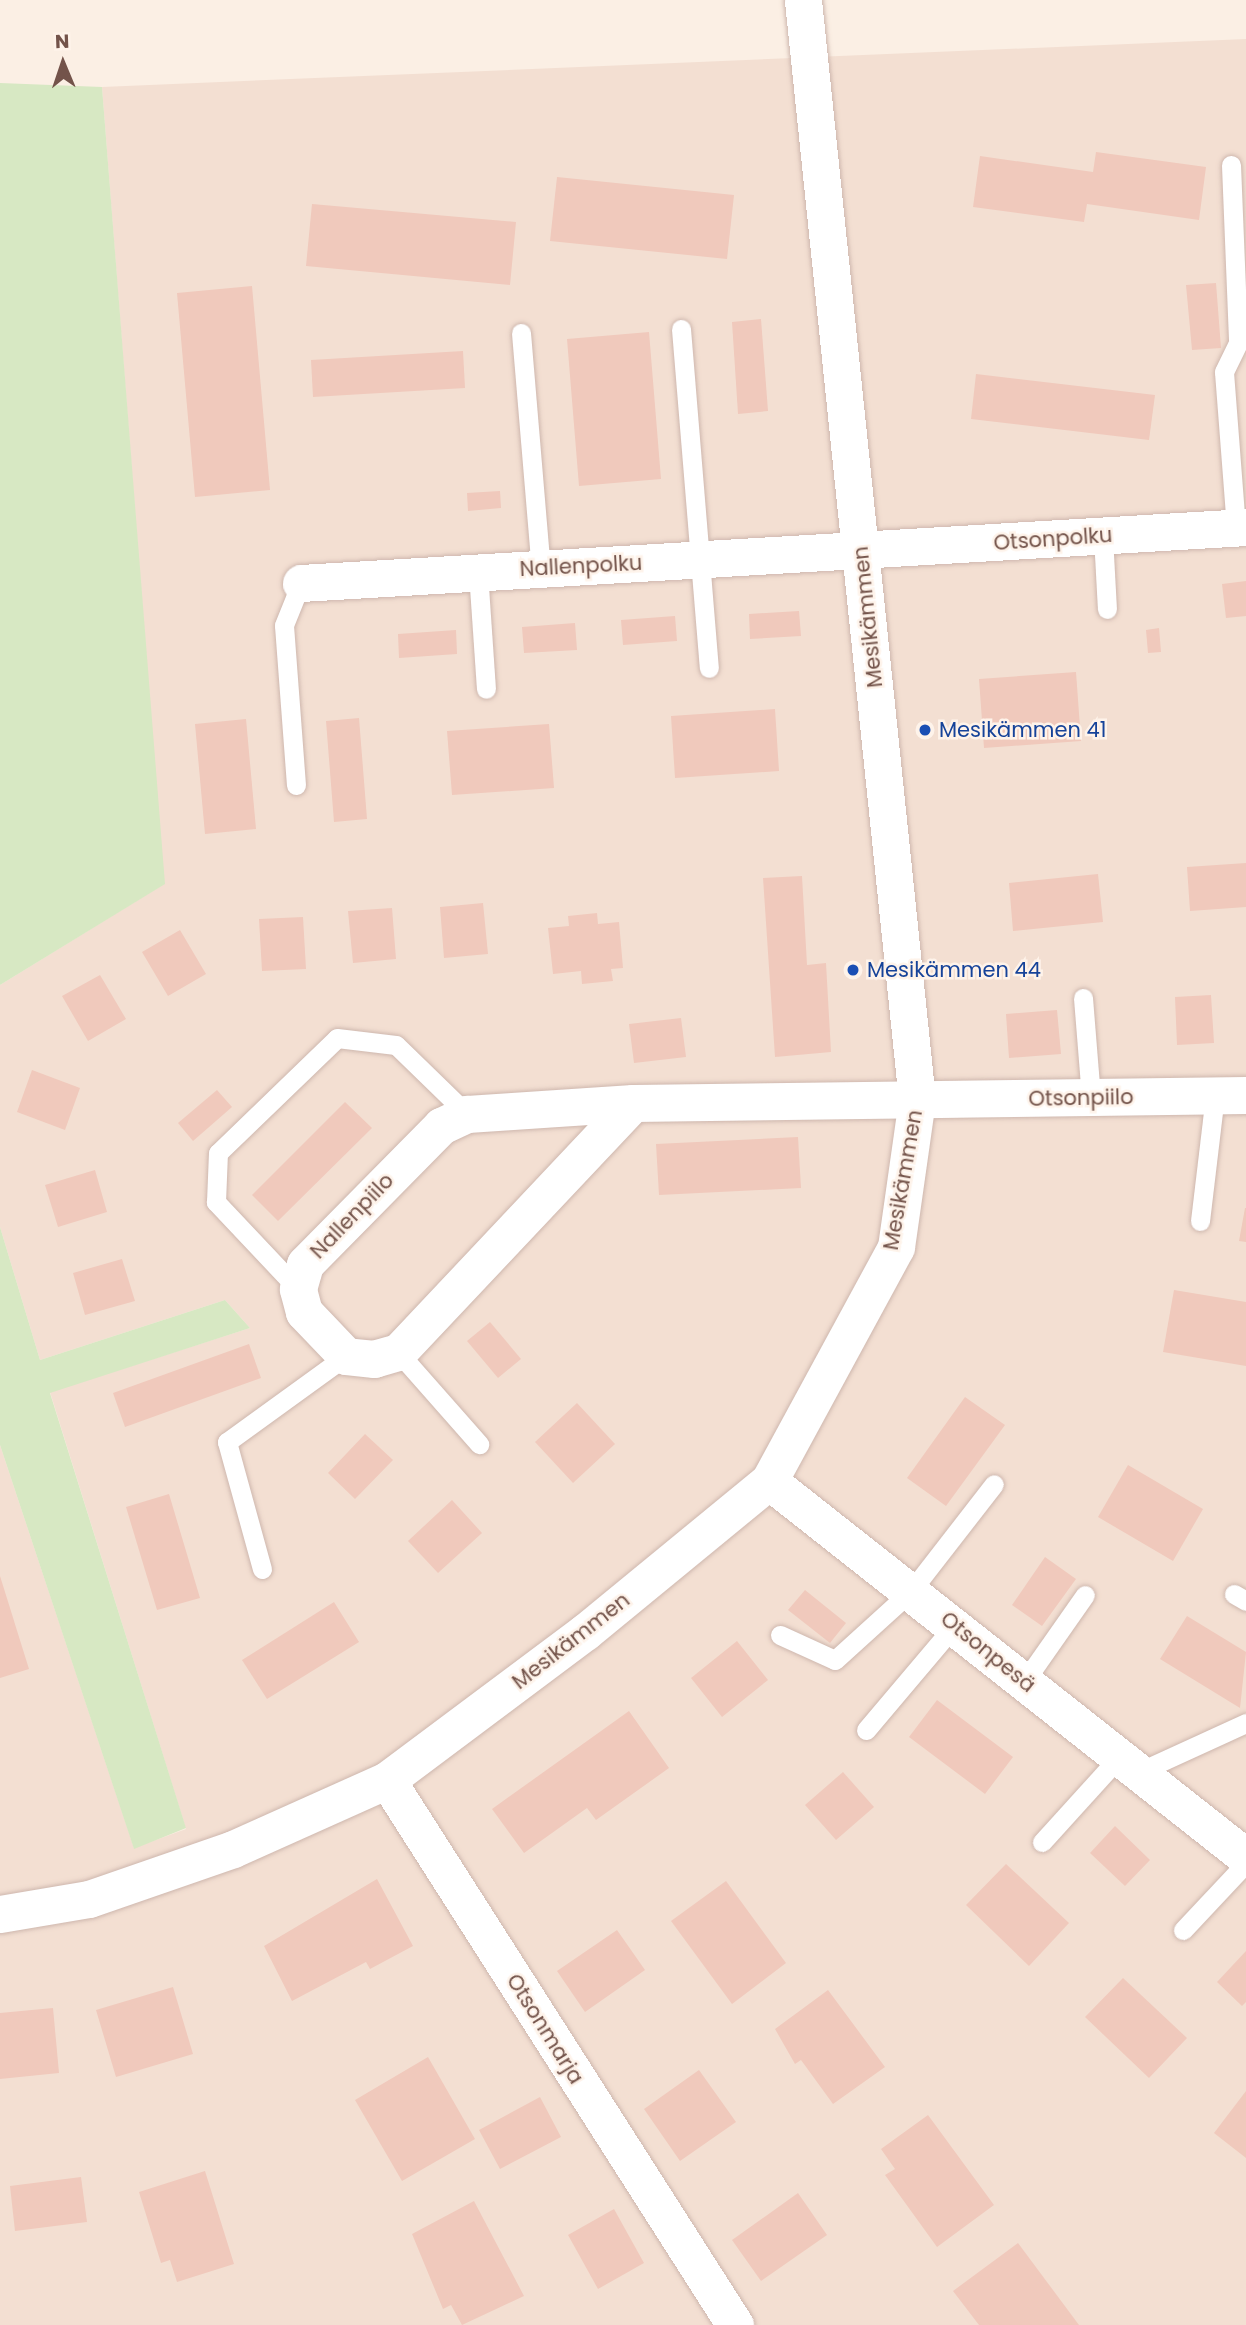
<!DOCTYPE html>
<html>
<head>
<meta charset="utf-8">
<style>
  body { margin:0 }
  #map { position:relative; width:1246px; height:2325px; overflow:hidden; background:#fbefe4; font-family:Poppins,sans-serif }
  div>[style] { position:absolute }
  .residential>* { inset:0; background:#f3dfd2 }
  .green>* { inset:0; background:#d7e8c3 }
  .building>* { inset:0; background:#f0c9bc }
  .roads { filter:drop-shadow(0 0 2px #ceb7ae) drop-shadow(0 0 2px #ceb7ae) }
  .service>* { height:19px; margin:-9.5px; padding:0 9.5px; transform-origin:9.5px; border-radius:9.5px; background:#fff }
  .minor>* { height:37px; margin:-18.5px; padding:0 18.5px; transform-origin:18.5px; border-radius:18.5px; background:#fff }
  .dots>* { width:19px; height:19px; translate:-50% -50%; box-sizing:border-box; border:4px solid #fef3ea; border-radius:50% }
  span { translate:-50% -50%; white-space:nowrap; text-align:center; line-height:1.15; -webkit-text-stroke:5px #fef3ea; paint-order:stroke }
  .street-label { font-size:21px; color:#73534a }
  .transit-label { font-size:21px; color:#164399 }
  .left { translate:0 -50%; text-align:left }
  .north { position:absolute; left:28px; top:28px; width:70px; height:70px; -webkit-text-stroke:5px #fef3ea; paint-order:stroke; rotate:358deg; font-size:19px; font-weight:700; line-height:28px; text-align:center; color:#73534a }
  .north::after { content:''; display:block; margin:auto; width:24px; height:32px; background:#73534a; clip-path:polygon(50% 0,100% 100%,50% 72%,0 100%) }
</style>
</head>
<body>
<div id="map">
  <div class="residential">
    <div style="clip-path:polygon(1246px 39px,1246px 2325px,0 2325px,0 1445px,134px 1848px,186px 1829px,50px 1392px,250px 1328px,225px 1300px,40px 1360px,0 1227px,0 985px,164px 884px,102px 87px)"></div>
  </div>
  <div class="green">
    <div style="clip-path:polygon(0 83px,102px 87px,165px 884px,0 985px)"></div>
    <div style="clip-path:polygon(0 1227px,40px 1360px,225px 1300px,250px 1328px,50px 1393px,186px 1828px,134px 1849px,0 1445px)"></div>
  </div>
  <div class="building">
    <div style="clip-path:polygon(1096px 152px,1206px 167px,1199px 220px,1087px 204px,1084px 222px,973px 207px,980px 156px,1093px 172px)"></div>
    <div style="clip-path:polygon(557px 177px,734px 195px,727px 259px,550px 241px)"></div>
    <div style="clip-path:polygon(312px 204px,516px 222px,510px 285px,306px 266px)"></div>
    <div style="clip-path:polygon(1216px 283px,1221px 348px,1192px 350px,1186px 285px)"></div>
    <div style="clip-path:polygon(252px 286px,270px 490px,195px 497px,177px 293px)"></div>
    <div style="clip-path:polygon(761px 319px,768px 411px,738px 414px,732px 322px)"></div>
    <div style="clip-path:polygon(649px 332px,661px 479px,579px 486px,567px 339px)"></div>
    <div style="clip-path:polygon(463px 351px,465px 388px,313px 397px,311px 360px)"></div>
    <div style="clip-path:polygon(976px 374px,1155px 395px,1149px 440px,971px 419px)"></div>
    <div style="clip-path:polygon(500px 491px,501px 508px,468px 511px,467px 493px)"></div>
    <div style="clip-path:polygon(1246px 581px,1246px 616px,1226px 618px,1222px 584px)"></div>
    <div style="clip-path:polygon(799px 611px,801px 636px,750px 639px,749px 614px)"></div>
    <div style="clip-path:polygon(675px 616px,677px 641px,623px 645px,621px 620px)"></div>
    <div style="clip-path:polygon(575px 623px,577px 650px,524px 653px,522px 627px)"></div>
    <div style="clip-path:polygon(1159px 628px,1161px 652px,1148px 653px,1146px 630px)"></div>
    <div style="clip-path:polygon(456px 630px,457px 654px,399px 658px,398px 634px)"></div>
    <div style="clip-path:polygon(1076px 672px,1081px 741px,984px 748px,979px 679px)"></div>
    <div style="clip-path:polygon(775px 709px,779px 771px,675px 778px,671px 716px)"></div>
    <div style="clip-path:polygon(359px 718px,367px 819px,334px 822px,326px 721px)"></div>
    <div style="clip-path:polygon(246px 719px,256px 829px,205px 834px,195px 724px)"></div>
    <div style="clip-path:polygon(549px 724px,554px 788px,452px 795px,447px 731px)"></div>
    <div style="clip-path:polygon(1246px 863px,1246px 907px,1190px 911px,1187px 867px)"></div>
    <div style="clip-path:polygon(1098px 874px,1103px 922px,1013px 931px,1009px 883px)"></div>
    <div style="clip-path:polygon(802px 876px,807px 965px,826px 963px,831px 1052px,775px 1057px,763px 878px)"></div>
    <div style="clip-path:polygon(483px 903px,488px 954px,444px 958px,440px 907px)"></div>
    <div style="clip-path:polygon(392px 908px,396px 959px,353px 963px,348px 911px)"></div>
    <div style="clip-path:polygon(597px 913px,598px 924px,619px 922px,623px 968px,611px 969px,613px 981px,582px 984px,581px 971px,553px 974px,548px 928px,569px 926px,568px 916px)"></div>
    <div style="clip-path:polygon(303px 917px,306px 969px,262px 971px,259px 919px)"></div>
    <div style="clip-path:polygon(180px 930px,206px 974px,168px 996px,142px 952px)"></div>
    <div style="clip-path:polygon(100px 975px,126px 1019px,88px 1041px,62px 996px)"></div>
    <div style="clip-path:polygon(1211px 995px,1214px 1043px,1177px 1045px,1175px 997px)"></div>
    <div style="clip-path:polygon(1057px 1010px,1061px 1054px,1009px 1058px,1006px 1014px)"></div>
    <div style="clip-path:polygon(681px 1018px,686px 1057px,634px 1063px,629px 1024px)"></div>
    <div style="clip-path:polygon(32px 1070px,80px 1088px,65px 1130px,17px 1112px)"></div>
    <div style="clip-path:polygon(217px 1090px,232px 1107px,193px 1141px,178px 1123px)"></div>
    <div style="clip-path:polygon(345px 1102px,372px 1128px,278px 1221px,252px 1195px)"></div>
    <div style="clip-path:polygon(798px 1137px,801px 1188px,659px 1195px,656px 1144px)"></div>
    <div style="clip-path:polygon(95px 1170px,107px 1212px,58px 1227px,45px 1185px)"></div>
    <div style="clip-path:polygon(1245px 1208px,1246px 1208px,1246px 1242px,1239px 1241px)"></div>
    <div style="clip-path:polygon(122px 1259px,135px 1301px,85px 1315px,73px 1273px)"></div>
    <div style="clip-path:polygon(1174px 1290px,1246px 1302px,1246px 1366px,1163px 1352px)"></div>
    <div style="clip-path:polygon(490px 1322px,521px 1359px,498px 1378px,467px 1341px)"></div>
    <div style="clip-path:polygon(249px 1344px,261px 1378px,125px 1427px,113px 1393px)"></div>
    <div style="clip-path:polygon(965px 1397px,1005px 1425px,946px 1506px,907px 1478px)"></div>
    <div style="clip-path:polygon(577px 1403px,615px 1444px,573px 1483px,535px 1442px)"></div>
    <div style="clip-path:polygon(365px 1434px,393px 1460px,355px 1499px,328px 1473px)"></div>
    <div style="clip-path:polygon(1128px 1465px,1203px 1509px,1173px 1561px,1098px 1517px)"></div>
    <div style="clip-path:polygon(169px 1494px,200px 1598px,157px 1610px,126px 1507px)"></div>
    <div style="clip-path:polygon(452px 1500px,482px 1533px,438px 1573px,408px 1541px)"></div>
    <div style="clip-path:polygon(1045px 1557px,1076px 1579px,1042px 1626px,1012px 1605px)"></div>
    <div style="clip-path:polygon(0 1576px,29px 1669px,0 1678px)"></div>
    <div style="clip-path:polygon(805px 1590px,846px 1623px,830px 1643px,788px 1610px)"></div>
    <div style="clip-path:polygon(334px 1602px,359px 1642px,267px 1699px,242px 1660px)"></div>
    <div style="clip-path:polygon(1187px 1616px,1246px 1652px,1240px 1708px,1160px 1659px)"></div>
    <div style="clip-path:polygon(737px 1641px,768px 1680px,722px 1717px,691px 1678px)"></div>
    <div style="clip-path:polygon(937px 1700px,1013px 1757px,985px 1794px,909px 1737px)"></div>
    <div style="clip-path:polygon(629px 1711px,669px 1768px,596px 1820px,587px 1808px,524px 1853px,492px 1809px)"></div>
    <div style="clip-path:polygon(843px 1772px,874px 1807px,836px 1840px,805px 1805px)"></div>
    <div style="clip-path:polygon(1115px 1826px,1150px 1860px,1125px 1886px,1090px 1853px)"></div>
    <div style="clip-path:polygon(1006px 1864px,1069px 1923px,1029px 1966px,966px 1905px)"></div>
    <div style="clip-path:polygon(377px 1879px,413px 1946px,370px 1969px,366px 1962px,292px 2001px,264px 1946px)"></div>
    <div style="clip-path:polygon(726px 1881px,786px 1963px,732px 2004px,671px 1921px)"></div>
    <div style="clip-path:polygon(617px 1930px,645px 1970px,585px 2012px,557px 1971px)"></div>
    <div style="clip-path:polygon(1246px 1951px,1246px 2002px,1242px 2006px,1217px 1982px)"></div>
    <div style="clip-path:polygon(1123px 1978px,1187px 2038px,1149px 2078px,1085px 2017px)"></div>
    <div style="clip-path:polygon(173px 1987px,193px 2054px,116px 2077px,96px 2010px)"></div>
    <div style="clip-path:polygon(828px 1990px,885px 2067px,833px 2104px,801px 2060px,795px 2064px,775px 2029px)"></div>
    <div style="clip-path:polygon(53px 2008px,59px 2073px,0 2079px,0 2013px)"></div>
    <div style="clip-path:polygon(428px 2057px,475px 2139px,402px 2181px,355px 2100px)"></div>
    <div style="clip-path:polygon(699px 2070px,736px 2122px,680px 2161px,644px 2109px)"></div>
    <div style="clip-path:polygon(1246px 2091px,1246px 2158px,1214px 2133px)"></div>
    <div style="clip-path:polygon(540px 2097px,561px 2137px,500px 2169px,479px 2130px)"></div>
    <div style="clip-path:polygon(928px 2115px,994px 2205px,937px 2247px,885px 2175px,895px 2169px,881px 2149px)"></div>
    <div style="clip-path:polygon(205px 2171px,234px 2264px,177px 2282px,170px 2260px,161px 2263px,139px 2192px)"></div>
    <div style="clip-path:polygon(81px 2177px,87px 2222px,15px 2231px,10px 2186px)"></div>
    <div style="clip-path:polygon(798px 2193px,827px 2235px,761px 2281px,732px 2240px)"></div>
    <div style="clip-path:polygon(474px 2201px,524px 2296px,462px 2325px,451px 2305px,443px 2309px,412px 2234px)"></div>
    <div style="clip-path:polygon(614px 2209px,644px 2263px,598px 2289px,568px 2235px)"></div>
    <div style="clip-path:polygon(1018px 2243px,1079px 2325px,979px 2325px,953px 2291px)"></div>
  </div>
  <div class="roads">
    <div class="service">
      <div style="left:1231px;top:165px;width:178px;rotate:87.7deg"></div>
      <div style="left:1238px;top:343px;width:32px;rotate:116deg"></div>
      <div style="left:1224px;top:372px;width:155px;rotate:85.6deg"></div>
      <div style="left:681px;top:329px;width:340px;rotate:85.3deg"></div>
      <div style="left:521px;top:333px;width:237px;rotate:85.2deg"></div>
      <div style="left:1103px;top:536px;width:73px;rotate:86.9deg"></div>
      <div style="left:478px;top:572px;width:117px;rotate:86.1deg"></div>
      <div style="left:296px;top:785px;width:160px;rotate:-94.3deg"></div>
      <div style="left:284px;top:625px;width:45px;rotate:-68deg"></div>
      <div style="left:1083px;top:998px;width:99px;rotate:85.4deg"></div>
      <div style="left:1200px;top:1221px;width:126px;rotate:-83.2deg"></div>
      <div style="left:298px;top:1289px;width:120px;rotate:-133.3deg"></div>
      <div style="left:216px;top:1202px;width:49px;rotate:-87.7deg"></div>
      <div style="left:218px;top:1153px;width:165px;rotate:-44deg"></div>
      <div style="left:337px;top:1038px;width:59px;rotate:6.8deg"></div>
      <div style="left:396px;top:1045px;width:99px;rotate:44.2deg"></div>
      <div style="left:398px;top:1352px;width:123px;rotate:48.6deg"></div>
      <div style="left:262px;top:1569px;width:132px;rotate:-105.4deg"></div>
      <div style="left:227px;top:1442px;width:147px;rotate:-35.9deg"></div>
      <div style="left:1234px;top:1594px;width:14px;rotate:30deg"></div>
      <div style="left:780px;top:1635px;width:60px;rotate:24.4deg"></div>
      <div style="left:835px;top:1660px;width:103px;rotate:-42.2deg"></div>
      <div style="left:911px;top:1591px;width:135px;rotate:-52.2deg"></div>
      <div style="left:1024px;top:1682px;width:106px;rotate:-55deg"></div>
      <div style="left:866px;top:1730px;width:136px;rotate:-49.8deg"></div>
      <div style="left:1139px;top:1772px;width:118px;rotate:-24.6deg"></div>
      <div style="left:1042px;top:1842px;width:115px;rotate:-47.8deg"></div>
      <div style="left:1183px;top:1930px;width:92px;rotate:-46.8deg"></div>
    </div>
    <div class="minor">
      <div style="left:301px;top:583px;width:947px;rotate:-3.39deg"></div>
      <div style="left:633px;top:1103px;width:342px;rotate:133.3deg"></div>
      <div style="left:398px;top:1352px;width:25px;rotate:164deg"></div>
      <div style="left:374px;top:1359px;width:28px;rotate:-174deg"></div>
      <div style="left:346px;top:1356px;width:61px;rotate:-133.7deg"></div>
      <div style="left:304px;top:1312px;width:24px;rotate:-105deg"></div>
      <div style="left:298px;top:1289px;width:26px;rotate:-74deg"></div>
      <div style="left:305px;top:1264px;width:194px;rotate:-45.4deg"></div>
      <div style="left:441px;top:1126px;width:29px;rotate:-25deg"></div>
      <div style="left:467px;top:1114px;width:166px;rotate:-3.8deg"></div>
      <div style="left:633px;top:1103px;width:613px;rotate:-0.75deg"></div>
      <div style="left:769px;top:1481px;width:607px;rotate:38.25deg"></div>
      <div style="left:387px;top:1780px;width:647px;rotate:57.44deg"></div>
      <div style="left:0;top:1914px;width:90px;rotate:-9.6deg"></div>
      <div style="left:89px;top:1899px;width:152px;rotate:-19.1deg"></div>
      <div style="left:233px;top:1849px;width:169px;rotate:-24.1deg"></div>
      <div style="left:387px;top:1780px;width:247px;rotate:-36.8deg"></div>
      <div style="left:585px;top:1632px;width:238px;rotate:-39.4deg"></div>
      <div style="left:769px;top:1481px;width:266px;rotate:-61.5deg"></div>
      <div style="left:896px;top:1247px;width:148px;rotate:-81.9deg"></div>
      <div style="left:917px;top:1100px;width:1106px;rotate:-95.92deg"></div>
    </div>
  </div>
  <div class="dots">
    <div style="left:925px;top:730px;background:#1a4fb4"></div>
    <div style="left:853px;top:970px;background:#1a4fb4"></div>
  </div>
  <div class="street-label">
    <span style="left:1053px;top:539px;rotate:-4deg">Otsonpolku</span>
    <span style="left:581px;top:566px;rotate:-3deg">Nallenpolku</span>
    <span style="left:868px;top:617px;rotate:-96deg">Mesikämmen</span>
    <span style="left:1081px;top:1098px;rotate:-1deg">Otsonpiilo</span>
    <span style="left:903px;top:1180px;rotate:-80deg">Mesikämmen</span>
    <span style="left:352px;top:1216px;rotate:-46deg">Nallenpiilo</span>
    <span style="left:571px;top:1641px;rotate:-38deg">Mesikämmen</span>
    <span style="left:988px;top:1652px;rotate:39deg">Otsonpesä</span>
    <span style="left:545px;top:2029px;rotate:58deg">Otsonmarja</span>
  </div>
  <div class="transit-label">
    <span class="left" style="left:939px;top:730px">Mesikämmen 41</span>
    <span class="left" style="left:867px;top:970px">Mesikämmen 44</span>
  </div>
  <div class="north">N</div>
</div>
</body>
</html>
